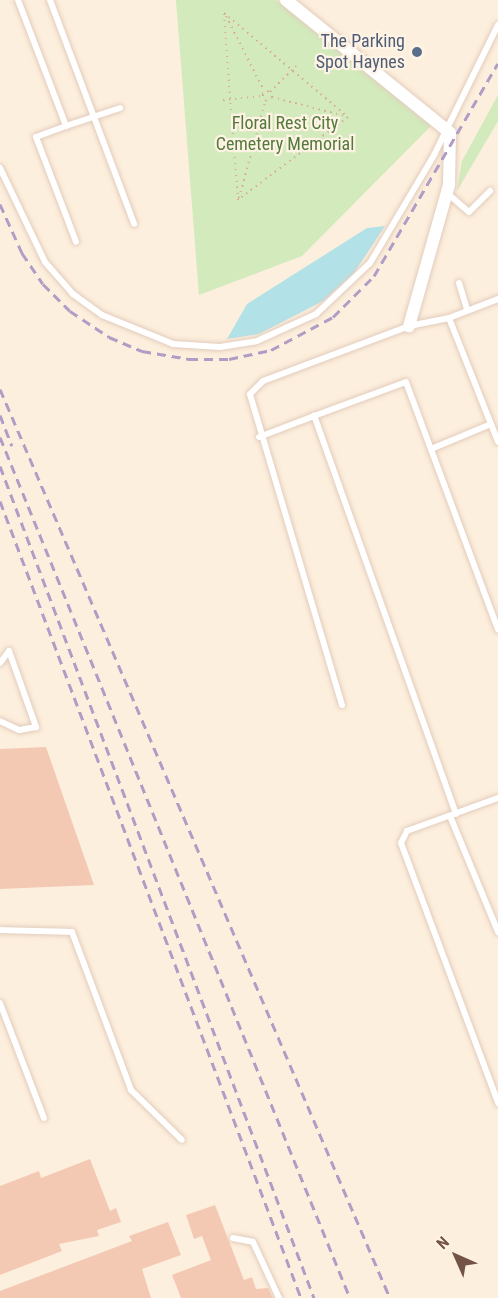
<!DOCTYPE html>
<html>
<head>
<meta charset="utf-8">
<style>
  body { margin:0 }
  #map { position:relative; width:498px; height:1298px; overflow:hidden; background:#fdefdd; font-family:"Roboto Condensed",sans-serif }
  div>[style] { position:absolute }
  .green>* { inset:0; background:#d2eabc }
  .water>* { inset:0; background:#b2e2e7 }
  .building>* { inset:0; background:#f4c9b4 }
  .path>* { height:2px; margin-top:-1px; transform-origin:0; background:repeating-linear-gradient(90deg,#d8ac98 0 1.5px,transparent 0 6px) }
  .roads { filter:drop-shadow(0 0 2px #e3ccbd) drop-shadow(0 0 2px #e3ccbd) }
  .lane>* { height:6px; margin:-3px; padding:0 3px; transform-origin:3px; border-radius:3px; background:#fff }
  .street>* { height:12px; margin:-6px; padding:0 6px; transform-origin:6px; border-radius:6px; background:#fff }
  .rail>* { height:3px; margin-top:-1.5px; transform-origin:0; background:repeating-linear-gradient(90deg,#b09dc5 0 9px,transparent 0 15px) }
  .dots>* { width:16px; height:16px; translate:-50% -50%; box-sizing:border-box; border:3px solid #fff3e5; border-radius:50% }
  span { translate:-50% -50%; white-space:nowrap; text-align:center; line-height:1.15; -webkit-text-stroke:4.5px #fff3e5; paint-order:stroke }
  .service-label { font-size:18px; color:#4e5e75 }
  .right { translate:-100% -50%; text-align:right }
  .park-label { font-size:18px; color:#537a3d }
  .north { position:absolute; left:426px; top:1226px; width:60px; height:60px; -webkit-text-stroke:4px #fff3e5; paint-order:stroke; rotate:315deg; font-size:16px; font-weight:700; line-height:24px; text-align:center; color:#735345 }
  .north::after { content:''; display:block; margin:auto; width:21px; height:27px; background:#735345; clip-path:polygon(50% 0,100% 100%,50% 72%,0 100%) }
</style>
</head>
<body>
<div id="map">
  <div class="green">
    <div style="clip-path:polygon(176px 0,276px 0,431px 126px,302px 256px,199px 295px)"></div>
    <div style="clip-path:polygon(498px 95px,498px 121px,457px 191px,462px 161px)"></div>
  </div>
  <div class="water">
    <div style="clip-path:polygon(385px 226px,354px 273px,323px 301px,259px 334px,227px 339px,247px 304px,367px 228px)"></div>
  </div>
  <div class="building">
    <div style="clip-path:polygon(46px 747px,94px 885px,0 889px,0 749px)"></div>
    <div style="clip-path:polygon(90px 1159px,110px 1211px,116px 1208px,121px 1222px,97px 1230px,99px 1236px,59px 1244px,62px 1251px,0 1275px,0 1186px,39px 1171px,41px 1178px)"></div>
    <div style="clip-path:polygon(215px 1205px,244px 1280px,252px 1277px,256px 1289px,268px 1288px,273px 1298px,181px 1298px,172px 1275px,211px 1260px,202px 1236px,194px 1239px,186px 1215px)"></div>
    <div style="clip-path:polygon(168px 1222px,181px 1255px,142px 1269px,151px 1298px,0 1298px,0 1291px,132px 1241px,129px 1236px)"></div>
  </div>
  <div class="path">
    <div style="left:224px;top:13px;width:162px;rotate:40deg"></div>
    <div style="left:348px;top:117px;width:138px;rotate:143deg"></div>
    <div style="left:238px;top:200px;width:101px;rotate:-94.5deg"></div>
    <div style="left:230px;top:99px;width:86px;rotate:-94deg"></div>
    <div style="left:226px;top:16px;width:84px;rotate:63.1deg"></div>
    <div style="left:270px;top:92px;width:37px;rotate:-45deg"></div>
    <div style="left:272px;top:97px;width:7px;rotate:146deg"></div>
    <div style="left:266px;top:101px;width:8px;rotate:-120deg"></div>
    <div style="left:262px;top:94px;width:7px;rotate:-27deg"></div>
    <div style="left:268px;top:91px;width:7px;rotate:56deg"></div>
    <div style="left:272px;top:97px;width:75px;rotate:14.6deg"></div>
    <div style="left:223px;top:100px;width:39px;rotate:-6deg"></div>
    <div style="left:239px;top:198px;width:99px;rotate:-74.8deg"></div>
  </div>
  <div class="roads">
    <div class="lane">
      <div style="left:18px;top:0;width:135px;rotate:69.1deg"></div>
      <div style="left:66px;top:126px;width:32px;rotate:160deg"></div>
      <div style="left:36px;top:137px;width:112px;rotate:69.1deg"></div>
      <div style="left:50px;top:0;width:239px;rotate:69.4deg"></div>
      <div style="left:66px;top:126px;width:57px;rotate:-18.4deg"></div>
      <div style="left:0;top:168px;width:104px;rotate:64.4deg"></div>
      <div style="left:45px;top:262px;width:43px;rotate:48.8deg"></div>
      <div style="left:73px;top:294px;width:36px;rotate:36deg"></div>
      <div style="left:102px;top:315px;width:77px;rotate:22.2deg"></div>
      <div style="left:173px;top:344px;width:47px;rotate:3.7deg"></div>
      <div style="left:220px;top:347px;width:37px;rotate:-9deg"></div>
      <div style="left:257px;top:341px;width:65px;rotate:-24.6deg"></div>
      <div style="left:316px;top:314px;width:74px;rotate:-43.4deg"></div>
      <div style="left:370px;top:263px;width:126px;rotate:-59.3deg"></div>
      <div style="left:434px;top:155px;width:145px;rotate:-63.8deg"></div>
      <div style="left:447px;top:193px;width:29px;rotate:41deg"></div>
      <div style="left:469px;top:212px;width:30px;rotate:-45deg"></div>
      <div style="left:459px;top:283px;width:28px;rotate:73deg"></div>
      <div style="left:449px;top:318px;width:133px;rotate:68.4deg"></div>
      <div style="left:259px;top:437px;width:59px;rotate:-20.9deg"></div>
      <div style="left:431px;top:449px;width:65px;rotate:-22.6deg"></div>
      <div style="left:0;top:663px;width:15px;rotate:-53deg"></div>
      <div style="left:9px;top:651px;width:81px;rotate:70.4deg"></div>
      <div style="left:36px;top:727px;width:17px;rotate:170deg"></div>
      <div style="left:19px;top:730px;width:21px;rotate:-155deg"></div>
      <div style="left:342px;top:705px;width:324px;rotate:-106.5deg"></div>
      <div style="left:250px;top:394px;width:18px;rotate:-45deg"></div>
      <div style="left:263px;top:381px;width:156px;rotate:-20.6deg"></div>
      <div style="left:409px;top:326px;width:41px;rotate:-11.3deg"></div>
      <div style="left:449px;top:318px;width:53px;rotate:-21.2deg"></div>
      <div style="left:498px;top:798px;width:97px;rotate:160.1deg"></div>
      <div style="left:407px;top:831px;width:13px;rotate:117deg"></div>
      <div style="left:401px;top:843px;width:278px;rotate:69.5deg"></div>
      <div style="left:456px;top:814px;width:423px;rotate:-109.6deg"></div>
      <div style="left:314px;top:416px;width:98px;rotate:-20.3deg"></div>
      <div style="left:406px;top:382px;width:264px;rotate:69.6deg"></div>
      <div style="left:450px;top:816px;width:126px;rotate:67.5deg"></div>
      <div style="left:0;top:930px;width:72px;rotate:1.6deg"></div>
      <div style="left:72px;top:932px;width:169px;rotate:69.5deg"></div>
      <div style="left:131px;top:1090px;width:71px;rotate:44.4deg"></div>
      <div style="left:0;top:1003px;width:123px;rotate:69.1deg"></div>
      <div style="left:233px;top:1238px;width:20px;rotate:11deg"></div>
      <div style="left:253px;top:1242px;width:62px;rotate:65.1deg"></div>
    </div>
    <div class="street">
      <div style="left:286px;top:0;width:211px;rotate:39deg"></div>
      <div style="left:450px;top:133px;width:52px;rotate:91.1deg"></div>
      <div style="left:449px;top:185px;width:147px;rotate:105.8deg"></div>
    </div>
  </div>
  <div class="rail">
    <div style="left:0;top:204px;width:54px;rotate:65.8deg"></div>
    <div style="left:22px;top:253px;width:37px;rotate:56deg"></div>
    <div style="left:43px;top:284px;width:38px;rotate:45deg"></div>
    <div style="left:70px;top:311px;width:47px;rotate:33.7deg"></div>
    <div style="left:109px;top:337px;width:36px;rotate:23deg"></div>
    <div style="left:142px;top:351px;width:48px;rotate:9.7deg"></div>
    <div style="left:189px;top:359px;width:40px"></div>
    <div style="left:229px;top:359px;width:43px;rotate:-12.1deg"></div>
    <div style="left:271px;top:350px;width:70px;rotate:-28deg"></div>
    <div style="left:333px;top:317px;width:58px;rotate:-45deg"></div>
    <div style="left:374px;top:276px;width:246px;rotate:-59.8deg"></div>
    <div style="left:0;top:389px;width:989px;rotate:66.78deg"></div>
    <div style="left:0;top:415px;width:33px;rotate:69deg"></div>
    <div style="left:0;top:437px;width:929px;rotate:67.88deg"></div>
    <div style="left:0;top:466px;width:889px;rotate:69.32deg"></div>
    <div style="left:0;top:501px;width:852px;rotate:69.31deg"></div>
  </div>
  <div class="dots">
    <div style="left:417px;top:52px;background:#5c6f8a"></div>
  </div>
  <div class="service-label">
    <span class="right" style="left:405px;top:52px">The Parking<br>Spot Haynes</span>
  </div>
  <div class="park-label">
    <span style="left:285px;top:134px">Floral Rest City<br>Cemetery Memorial</span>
  </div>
  <div class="north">N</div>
</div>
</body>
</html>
